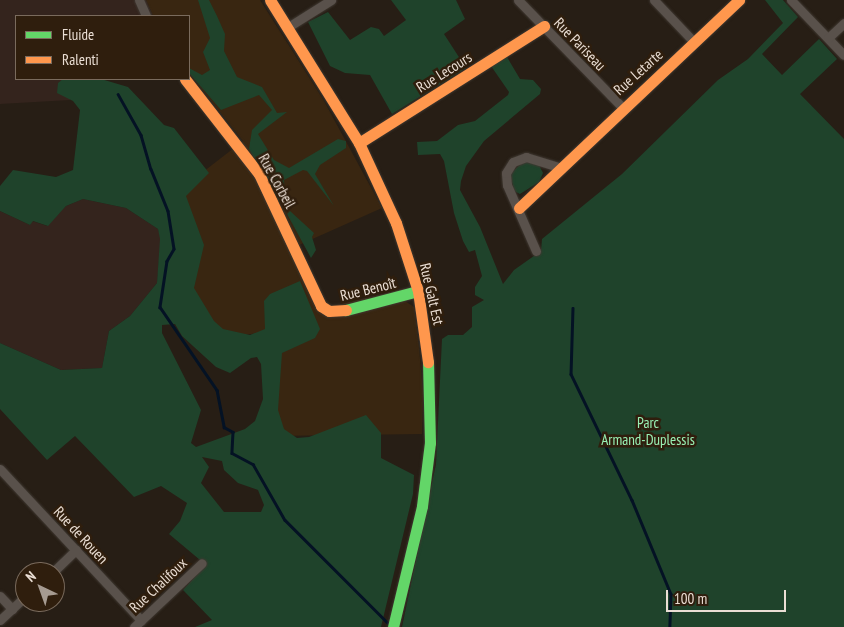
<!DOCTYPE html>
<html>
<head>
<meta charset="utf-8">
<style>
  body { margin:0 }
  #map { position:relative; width:844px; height:627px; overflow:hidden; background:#271e15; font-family:"PT Sans Narrow",sans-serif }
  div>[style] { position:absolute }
  .built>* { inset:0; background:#392611 }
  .industrial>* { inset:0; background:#34241d }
  .green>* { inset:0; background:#1f432b }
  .stream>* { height:2.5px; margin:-1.25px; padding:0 1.25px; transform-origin:1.25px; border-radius:1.25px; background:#041224 }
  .roads { filter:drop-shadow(0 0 1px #3f3831) drop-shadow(0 0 1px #3f3831) }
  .street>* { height:9px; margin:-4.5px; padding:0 4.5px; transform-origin:4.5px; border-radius:4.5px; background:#59514b }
  .fast>* { height:11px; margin:-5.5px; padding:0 5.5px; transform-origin:5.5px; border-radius:5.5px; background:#63d668 }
  .slow>* { height:11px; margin:-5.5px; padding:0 5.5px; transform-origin:5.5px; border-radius:5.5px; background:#ff974d }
  span { translate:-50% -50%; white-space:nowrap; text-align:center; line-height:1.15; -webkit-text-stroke:5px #2f1e0d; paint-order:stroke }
  .street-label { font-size:15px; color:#eaded4 }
  .park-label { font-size:15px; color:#98f0b4 }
  .legend { position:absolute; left:15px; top:15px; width:175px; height:65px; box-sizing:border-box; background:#2f1e0d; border:1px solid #7a6b5d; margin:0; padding:6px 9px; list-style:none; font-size:15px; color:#eaded4 }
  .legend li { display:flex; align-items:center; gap:10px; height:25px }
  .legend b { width:25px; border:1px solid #7a6b5d }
  .north { position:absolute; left:15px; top:562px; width:50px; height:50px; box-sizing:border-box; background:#2f1e0d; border:1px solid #7a6b5d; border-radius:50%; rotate:318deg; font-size:14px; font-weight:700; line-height:20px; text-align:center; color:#eaded4 }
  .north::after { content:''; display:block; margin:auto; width:18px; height:22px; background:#a69b91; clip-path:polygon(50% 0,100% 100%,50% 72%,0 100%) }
  .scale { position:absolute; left:666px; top:590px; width:120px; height:22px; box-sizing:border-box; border:2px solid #eaded4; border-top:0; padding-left:6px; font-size:15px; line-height:18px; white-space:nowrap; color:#eaded4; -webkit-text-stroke:4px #2f1e0d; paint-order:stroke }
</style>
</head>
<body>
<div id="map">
  <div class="built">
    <div style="clip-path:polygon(146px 0,260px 0,324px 101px,382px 208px,299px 245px,323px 299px,332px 306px,403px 289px,405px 301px,414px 307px,419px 348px,423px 393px,422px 434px,273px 436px,280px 331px,190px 340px,168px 199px,243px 141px,189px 73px,189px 16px,153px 16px)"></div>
  </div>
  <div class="industrial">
    <div style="clip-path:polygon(0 0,146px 0,153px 16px,16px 16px,16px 79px,67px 79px,70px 100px,0 104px)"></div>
    <div style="clip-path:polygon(83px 199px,126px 208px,158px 229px,161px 239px,157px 283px,130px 316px,109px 331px,102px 368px,61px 370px,0 343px,0 211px,30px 225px,32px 221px,47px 226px,66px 206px)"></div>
  </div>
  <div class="green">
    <div style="clip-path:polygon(198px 0,209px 0,217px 16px,225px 34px,224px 51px,237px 77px,262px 87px,277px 113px,287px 112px,258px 134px,274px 160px,289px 168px,338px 139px,346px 141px,346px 148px,320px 165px,315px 174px,334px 206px,307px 171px,303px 170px,284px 180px,286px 200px,279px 200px,249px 149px,252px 130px,272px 110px,259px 95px,221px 110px,189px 73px,189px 68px,202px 75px,210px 70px,203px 52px,210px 38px)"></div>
    <div style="clip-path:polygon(391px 0,456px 0,465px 19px,444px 34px,466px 68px,392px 114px,370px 75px,345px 73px,330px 66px,308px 22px,328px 12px,350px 40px,371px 27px,379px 29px,384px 36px,406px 20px)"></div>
    <div style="clip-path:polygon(765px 0,783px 0,798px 17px,762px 54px,782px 75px,819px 39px,837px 59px,800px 94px,844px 139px,844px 627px,402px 627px,436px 464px,442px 339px,448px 335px,463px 335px,472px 327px,472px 307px,484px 300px,475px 295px,475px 287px,482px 276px,475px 250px,469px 252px,463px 241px,454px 213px,444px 161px,440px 154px,418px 155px,417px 142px,437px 141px,458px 125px,475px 121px,508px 95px,509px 92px,491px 66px,507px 57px,520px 79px,533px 80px,541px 89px,540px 94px,484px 141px,466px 166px,461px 181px,460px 190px,480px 227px,503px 284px,514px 270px,541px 251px,542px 239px,622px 174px,718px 80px,748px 59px,783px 23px)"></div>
    <div style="clip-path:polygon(evenodd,63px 79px,101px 79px,128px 87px,164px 125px,174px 128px,209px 173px,186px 196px,204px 245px,194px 288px,214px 321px,223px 329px,250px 335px,265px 329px,264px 301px,270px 294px,300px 281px,320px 329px,315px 338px,282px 353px,278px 410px,284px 429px,297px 438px,309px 437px,366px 415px,381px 433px,381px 458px,414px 475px,413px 494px,381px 627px,195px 627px,212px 620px,183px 590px,206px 565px,169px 534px,180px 521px,187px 503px,161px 486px,134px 497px,75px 436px,47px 460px,0 409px,0 343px,61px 370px,102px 368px,109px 331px,130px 316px,157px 283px,160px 239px,158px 229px,126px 208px,83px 199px,66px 206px,48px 226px,33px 221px,30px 225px,0 211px,0 186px,13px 170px,56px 177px,73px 170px,80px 110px,73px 101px,57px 93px,58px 83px,63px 79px,175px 324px,182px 336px,216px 367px,230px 373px,251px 358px,257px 357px,261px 364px,263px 399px,255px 421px,245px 429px,196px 447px,191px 443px,201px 410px,162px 333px,162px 325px,175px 324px,63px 79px,202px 457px,222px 461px,224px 470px,238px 483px,258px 490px,264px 505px,261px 512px,224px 512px,201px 483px,209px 467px,202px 457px)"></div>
    <div style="clip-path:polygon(524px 161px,539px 165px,543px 173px,539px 182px,520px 194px,514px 191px,510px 174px)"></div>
    <div style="clip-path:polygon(290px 211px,314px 233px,312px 237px,316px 250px,311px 258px,287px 214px)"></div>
  </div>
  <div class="stream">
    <div style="left:118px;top:94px;width:47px;rotate:60.7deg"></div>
    <div style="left:141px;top:135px;width:35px;rotate:74deg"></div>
    <div style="left:151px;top:169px;width:45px;rotate:68deg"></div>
    <div style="left:168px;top:211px;width:38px;rotate:81deg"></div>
    <div style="left:174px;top:249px;width:14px;rotate:120deg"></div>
    <div style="left:167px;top:261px;width:47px;rotate:98.7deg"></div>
    <div style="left:160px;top:307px;width:101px;rotate:55.5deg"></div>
    <div style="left:217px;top:390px;width:38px;rotate:79deg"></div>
    <div style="left:224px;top:427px;width:10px;rotate:29deg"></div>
    <div style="left:233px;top:432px;width:21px;rotate:93deg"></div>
    <div style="left:232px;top:453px;width:24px;rotate:28deg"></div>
    <div style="left:253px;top:464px;width:64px;rotate:60.3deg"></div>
    <div style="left:285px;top:520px;width:147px;rotate:45deg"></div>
    <div style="left:573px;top:308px;width:66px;rotate:91.7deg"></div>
    <div style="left:571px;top:374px;width:140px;rotate:64.2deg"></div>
    <div style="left:632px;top:500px;width:102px;rotate:67.5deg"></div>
    <div style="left:671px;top:594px;width:33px;rotate:92deg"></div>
  </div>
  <div class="roads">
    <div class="street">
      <div style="left:139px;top:0;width:17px;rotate:66deg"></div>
      <div style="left:518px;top:0;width:149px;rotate:45.8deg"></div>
      <div style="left:654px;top:0;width:58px;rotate:46.4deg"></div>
      <div style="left:791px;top:0;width:76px;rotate:46.1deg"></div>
      <div style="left:288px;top:27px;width:51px;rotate:-32.1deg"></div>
      <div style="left:828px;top:38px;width:22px;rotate:-43deg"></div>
      <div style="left:536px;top:251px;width:72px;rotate:-113.7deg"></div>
      <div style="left:507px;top:185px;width:12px;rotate:-95deg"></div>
      <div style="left:506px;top:173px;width:13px;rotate:-58deg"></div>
      <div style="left:513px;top:162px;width:14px;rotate:-21deg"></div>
      <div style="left:526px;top:157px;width:34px;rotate:17deg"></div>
      <div style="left:0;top:469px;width:207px;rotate:47deg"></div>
      <div style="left:53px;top:572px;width:32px;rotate:-44deg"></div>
      <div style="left:0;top:596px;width:18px;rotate:47deg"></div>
      <div style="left:0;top:620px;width:34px;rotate:-43deg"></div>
      <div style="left:134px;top:627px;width:93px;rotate:-43.3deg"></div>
    </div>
    <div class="fast">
      <div style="left:346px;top:310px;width:74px;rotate:-14.8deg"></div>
      <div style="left:393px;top:627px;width:124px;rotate:-76.5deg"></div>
      <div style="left:422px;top:506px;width:64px;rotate:-82.8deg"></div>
      <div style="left:430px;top:443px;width:81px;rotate:-91.4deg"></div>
    </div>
    <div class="slow">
      <div style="left:270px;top:0;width:168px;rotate:58.1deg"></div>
      <div style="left:359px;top:143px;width:88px;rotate:65.2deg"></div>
      <div style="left:396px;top:223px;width:71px;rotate:72.1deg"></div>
      <div style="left:418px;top:291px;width:72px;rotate:82deg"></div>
      <div style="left:185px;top:79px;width:120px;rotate:52.1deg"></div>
      <div style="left:259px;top:174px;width:146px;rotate:64.8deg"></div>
      <div style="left:321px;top:306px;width:9px;rotate:32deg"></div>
      <div style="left:329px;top:311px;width:17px;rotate:-3deg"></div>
      <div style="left:359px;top:143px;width:219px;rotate:-32.3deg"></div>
      <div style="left:519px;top:208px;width:303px;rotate:-43.4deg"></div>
    </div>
  </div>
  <div class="street-label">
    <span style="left:580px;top:44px;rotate:46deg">Rue Pariseau</span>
    <span style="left:444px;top:72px;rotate:-32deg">Rue Lecours</span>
    <span style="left:638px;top:72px;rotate:-42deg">Rue Letarte</span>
    <span style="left:277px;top:181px;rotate:61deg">Rue Corbeil</span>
    <span style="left:368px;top:289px;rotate:-14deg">Rue Benoît</span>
    <span style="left:432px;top:294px;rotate:77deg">Rue Galt Est</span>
    <span style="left:81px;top:535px;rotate:47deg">Rue de Rouen</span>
    <span style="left:158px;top:585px;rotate:-43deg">Rue Chalifoux</span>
  </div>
  <div class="park-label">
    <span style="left:648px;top:431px">Parc<br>Armand-Duplessis</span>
  </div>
  <ul class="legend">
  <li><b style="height:6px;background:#63d668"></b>Fluide</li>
  <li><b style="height:6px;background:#ff974d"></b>Ralenti</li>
  </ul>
  <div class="north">N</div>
  <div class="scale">100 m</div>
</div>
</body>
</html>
